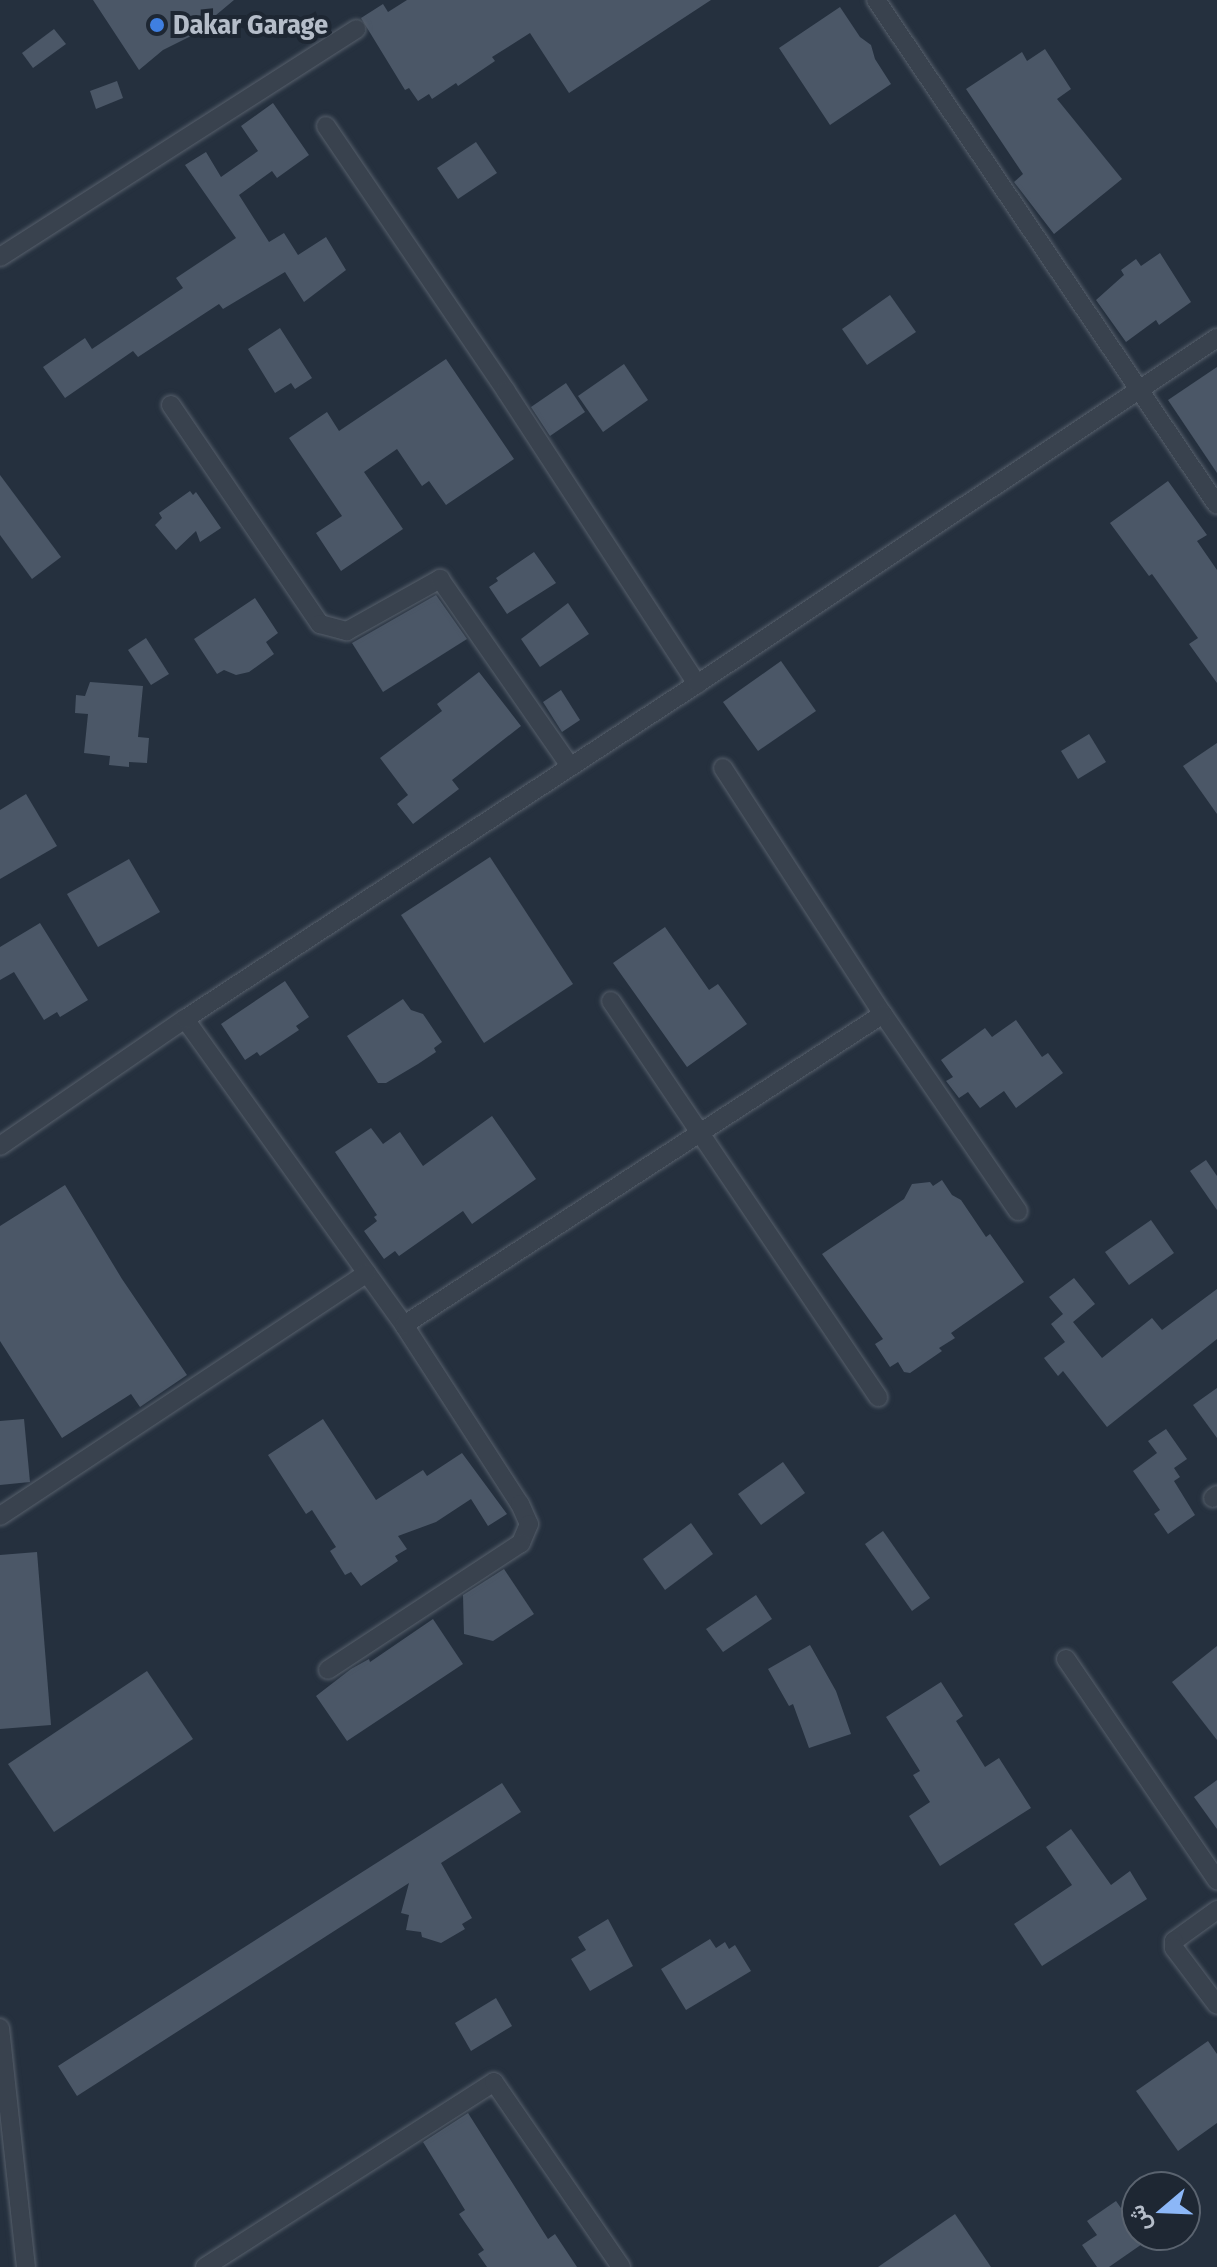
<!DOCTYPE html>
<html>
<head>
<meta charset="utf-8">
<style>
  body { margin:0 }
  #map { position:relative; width:1217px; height:2267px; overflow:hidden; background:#25303e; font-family:"Fira Sans Condensed",Vazirmatn,sans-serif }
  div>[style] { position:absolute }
  .building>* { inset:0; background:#4b5767 }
  .roads { filter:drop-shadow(0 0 2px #57606c) drop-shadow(0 0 2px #57606c) }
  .street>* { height:18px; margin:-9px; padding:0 9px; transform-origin:9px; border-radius:9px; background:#39424e }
  .dots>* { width:22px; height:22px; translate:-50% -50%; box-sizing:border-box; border:4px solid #1e2733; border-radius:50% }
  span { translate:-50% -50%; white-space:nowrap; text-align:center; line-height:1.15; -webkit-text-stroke:8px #1e2733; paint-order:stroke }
  .poi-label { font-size:28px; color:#b5bdc9; font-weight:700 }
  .left { translate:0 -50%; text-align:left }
  .north { position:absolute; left:1121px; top:2171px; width:80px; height:80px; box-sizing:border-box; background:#1e2733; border:2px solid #5a636f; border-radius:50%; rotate:251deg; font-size:22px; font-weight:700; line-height:32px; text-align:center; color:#b5bdc9 }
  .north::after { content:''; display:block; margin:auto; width:28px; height:36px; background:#8cb7f7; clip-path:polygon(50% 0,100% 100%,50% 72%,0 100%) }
</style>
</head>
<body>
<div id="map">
  <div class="building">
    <div style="clip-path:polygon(93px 0,234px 0,191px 36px,163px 50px,139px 70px)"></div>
    <div style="clip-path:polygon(407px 0,711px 0,569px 93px,530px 33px,492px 57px,495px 61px,458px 86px,456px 83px,432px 99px,429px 94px,418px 101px,409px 88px,405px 90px,361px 18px,383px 4px,388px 12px)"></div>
    <div style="clip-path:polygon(840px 7px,860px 37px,871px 45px,875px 59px,891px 84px,830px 125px,779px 48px)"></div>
    <div style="clip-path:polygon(54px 29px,66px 44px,33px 68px,22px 53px)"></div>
    <div style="clip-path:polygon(1045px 49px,1071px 89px,1057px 99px,1122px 179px,1054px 234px,1014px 182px,1023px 174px,966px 89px,1022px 52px,1027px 61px)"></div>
    <div style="clip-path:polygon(117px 81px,123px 98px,96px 109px,90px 91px)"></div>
    <div style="clip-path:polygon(273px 103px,309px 155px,277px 178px,272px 171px,239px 195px,269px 242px,284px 233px,298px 255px,326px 237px,346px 270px,304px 302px,285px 272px,223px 309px,219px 304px,138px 357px,133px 351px,65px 398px,43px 367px,85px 338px,92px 349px,183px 288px,176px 278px,236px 238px,185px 165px,206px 152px,221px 177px,258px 151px,241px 126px)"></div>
    <div style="clip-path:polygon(476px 142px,497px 173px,458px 199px,437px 168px)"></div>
    <div style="clip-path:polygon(1160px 253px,1191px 302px,1159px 325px,1156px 320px,1126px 342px,1096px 300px,1124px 275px,1121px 270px,1136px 259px,1141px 266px)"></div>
    <div style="clip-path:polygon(890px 295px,916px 332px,867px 365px,842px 329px)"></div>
    <div style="clip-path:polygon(280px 328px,312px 378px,295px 389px,291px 383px,275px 393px,248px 349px)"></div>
    <div style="clip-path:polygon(446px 359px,514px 459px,446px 505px,429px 481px,422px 486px,397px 449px,364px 472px,403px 529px,341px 571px,316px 533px,342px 516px,289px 438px,327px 412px,339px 431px)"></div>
    <div style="clip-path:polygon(624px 364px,648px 400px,603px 432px,578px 396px)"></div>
    <div style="clip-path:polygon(1217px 367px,1217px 473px,1168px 400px)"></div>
    <div style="clip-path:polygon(566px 383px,585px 412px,550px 436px,531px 407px)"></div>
    <div style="clip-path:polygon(0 475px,61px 557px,32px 579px,0 535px)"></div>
    <div style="clip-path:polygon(1168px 481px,1207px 535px,1197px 541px,1217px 570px,1217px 683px,1189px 644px,1198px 638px,1152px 574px,1149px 576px,1110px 523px)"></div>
    <div style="clip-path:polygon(190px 491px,193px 495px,196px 492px,221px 528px,200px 542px,196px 531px,176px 550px,155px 525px,162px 518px,159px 513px)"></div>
    <div style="clip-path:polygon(534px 552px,556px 583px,507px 614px,489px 587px,498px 581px,496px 578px)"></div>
    <div style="clip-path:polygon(436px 595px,467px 639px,383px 692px,352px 643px)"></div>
    <div style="clip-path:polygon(255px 598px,278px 633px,266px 642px,274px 654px,249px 672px,236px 675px,224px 670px,217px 674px,194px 639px)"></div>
    <div style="clip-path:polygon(568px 603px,589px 634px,540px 667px,521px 639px)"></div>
    <div style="clip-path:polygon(146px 638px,169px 674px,151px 685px,128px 650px)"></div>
    <div style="clip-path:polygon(781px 661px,816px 711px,758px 751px,723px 702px)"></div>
    <div style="clip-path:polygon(479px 672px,521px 726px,452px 780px,459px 789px,413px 824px,397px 804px,408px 795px,380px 758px,442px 711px,437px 704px)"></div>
    <div style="clip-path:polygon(90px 682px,143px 686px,138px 737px,149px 738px,147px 763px,129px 762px,129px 767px,109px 765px,110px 756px,84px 753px,88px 714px,75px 713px,76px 695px,85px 696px)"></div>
    <div style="clip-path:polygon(561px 690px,580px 720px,562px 732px,543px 702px)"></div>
    <div style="clip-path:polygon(1089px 734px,1106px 762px,1078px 779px,1061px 751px)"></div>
    <div style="clip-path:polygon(1217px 743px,1217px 814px,1183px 766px)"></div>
    <div style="clip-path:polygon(26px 794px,57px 846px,0 879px,0 810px)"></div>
    <div style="clip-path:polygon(490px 857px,573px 984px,484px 1043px,401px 915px)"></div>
    <div style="clip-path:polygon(129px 859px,160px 912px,98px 947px,67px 894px)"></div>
    <div style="clip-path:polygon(40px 923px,88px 1000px,60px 1017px,57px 1012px,44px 1020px,14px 972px,0 980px,0 947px)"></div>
    <div style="clip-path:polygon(665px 927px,709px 990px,718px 984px,747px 1024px,687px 1067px,613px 963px)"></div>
    <div style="clip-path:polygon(285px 981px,309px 1017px,296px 1026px,299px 1030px,260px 1056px,257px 1052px,245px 1060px,221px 1024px)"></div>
    <div style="clip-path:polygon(403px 999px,411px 1010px,423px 1014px,442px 1042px,434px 1048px,436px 1052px,418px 1064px,386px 1083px,378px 1083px,347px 1036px)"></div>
    <div style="clip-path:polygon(1016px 1020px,1042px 1057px,1048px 1053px,1063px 1073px,1016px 1108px,1004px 1091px,980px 1108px,968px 1092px,959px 1098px,946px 1081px,953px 1077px,941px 1060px,985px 1028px,992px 1037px)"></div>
    <div style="clip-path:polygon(492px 1116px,536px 1179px,472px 1224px,463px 1211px,399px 1256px,395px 1251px,384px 1259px,364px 1231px,377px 1221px,374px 1217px,377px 1215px,335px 1152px,371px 1128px,383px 1144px,400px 1132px,423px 1166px)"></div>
    <div style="clip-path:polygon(1206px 1160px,1217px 1176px,1217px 1210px,1190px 1171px)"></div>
    <div style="clip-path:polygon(942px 1180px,952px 1195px,961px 1200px,986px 1237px,990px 1234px,1024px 1282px,951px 1333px,955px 1338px,939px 1348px,942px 1351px,910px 1373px,904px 1372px,898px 1362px,890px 1367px,875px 1344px,883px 1339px,822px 1254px,904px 1199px,912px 1184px,930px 1182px,933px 1186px)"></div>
    <div style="clip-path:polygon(65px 1185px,122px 1279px,187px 1375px,140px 1407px,131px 1394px,62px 1438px,0 1341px,0 1226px)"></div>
    <div style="clip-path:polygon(1151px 1220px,1174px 1253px,1129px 1285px,1105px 1252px)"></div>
    <div style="clip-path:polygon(1074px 1278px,1095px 1304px,1073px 1322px,1102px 1358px,1152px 1318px,1162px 1330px,1217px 1289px,1217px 1339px,1107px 1427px,1063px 1371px,1058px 1376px,1044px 1358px,1065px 1342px,1051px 1324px,1063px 1314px,1049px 1297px)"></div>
    <div style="clip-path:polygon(1217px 1388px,1217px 1438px,1193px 1405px)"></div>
    <div style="clip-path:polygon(24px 1419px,30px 1482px,0 1485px,0 1421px)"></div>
    <div style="clip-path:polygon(323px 1419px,376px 1500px,423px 1470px,427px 1476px,462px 1453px,507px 1514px,488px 1526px,471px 1499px,436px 1522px,398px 1536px,407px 1549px,395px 1556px,398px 1561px,361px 1586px,351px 1572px,345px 1575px,330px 1551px,336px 1547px,312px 1510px,306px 1514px,268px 1455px)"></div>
    <div style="clip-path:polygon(1166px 1429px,1187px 1459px,1174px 1468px,1180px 1477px,1174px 1481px,1195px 1515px,1168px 1534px,1154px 1514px,1160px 1510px,1133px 1471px,1157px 1453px,1148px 1441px)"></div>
    <div style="clip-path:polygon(783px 1462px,805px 1493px,761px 1525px,738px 1494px)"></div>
    <div style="clip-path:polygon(691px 1523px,713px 1554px,665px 1590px,643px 1559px)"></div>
    <div style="clip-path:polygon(883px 1531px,930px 1598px,912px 1611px,865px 1544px)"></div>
    <div style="clip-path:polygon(37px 1552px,51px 1725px,0 1729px,0 1555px)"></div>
    <div style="clip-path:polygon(504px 1569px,534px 1614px,493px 1641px,464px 1634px,463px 1595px)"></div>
    <div style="clip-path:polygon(756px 1595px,772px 1619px,723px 1652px,706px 1629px)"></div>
    <div style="clip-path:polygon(433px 1619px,463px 1664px,347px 1741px,316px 1696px,351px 1669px,369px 1659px,370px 1662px)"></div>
    <div style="clip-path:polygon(810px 1645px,836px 1691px,851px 1734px,809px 1748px,793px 1704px,789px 1706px,768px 1669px)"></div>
    <div style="clip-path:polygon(1217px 1646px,1217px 1740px,1172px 1682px)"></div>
    <div style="clip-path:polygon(147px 1671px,193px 1739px,54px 1832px,8px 1764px)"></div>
    <div style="clip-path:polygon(941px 1682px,963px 1716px,956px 1721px,985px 1767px,999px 1758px,1031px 1808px,940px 1866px,909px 1816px,930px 1802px,913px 1775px,920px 1771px,886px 1717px)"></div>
    <div style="clip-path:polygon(1217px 1780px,1217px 1829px,1194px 1797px)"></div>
    <div style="clip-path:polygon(502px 1783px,521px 1812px,441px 1863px,472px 1918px,462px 1924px,465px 1929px,441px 1943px,422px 1937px,421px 1932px,406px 1930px,409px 1915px,401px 1913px,409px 1883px,77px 2096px,58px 2066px)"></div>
    <div style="clip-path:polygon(1071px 1829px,1111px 1885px,1130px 1871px,1147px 1899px,1042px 1966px,1014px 1924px,1072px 1885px,1046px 1847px)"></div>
    <div style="clip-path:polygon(608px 1919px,633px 1966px,590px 1991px,571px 1959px,586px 1950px,578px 1937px)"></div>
    <div style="clip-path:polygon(710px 1939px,716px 1948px,725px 1942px,729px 1949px,735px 1945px,751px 1971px,686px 2010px,661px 1969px)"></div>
    <div style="clip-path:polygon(496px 1998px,512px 2026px,471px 2051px,455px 2023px)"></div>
    <div style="clip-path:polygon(1208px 2041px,1217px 2054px,1217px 2123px,1178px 2151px,1136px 2091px)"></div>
    <div style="clip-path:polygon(468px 2113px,548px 2239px,555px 2234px,577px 2267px,487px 2267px,478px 2254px,484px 2250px,459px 2214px,465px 2210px,423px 2142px)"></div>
    <div style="clip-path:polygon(1116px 2201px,1145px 2242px,1109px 2267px,1097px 2267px,1082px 2245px,1097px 2235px,1087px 2221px)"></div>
    <div style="clip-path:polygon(955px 2214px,991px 2267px,878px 2267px)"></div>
  </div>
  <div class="roads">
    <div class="street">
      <div style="left:876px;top:0;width:609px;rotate:55.97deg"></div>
      <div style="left:326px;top:126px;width:320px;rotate:55.8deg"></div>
      <div style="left:506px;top:391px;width:350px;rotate:56.9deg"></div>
      <div style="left:0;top:257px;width:423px;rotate:-32.6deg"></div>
      <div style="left:171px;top:405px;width:265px;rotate:55.8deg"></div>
      <div style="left:320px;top:624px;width:28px;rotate:15deg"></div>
      <div style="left:347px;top:631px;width:107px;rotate:-29.2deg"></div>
      <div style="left:440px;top:579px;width:228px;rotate:55.2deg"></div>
      <div style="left:723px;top:768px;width:293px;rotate:57deg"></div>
      <div style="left:883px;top:1014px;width:239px;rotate:55.6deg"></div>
      <div style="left:611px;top:1001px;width:478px;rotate:56deg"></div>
      <div style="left:185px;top:1019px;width:376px;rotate:54.4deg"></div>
      <div style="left:404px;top:1325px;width:213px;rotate:57.1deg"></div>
      <div style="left:520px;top:1504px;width:22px;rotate:66deg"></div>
      <div style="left:529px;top:1524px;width:21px;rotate:113deg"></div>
      <div style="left:521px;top:1543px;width:231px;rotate:146.7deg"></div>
      <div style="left:0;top:1146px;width:224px;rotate:-34.5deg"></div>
      <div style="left:185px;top:1019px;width:612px;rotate:-33.2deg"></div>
      <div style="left:697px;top:684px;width:625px;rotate:-33.64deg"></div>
      <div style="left:404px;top:1325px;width:571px;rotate:-32.99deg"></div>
      <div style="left:1213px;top:1498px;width:5px;rotate:-37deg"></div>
      <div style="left:0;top:1516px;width:440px;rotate:-33.5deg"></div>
      <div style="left:1066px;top:1659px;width:268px;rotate:55.7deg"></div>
      <div style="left:1217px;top:1910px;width:53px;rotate:144.2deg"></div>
      <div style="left:1174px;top:1941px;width:7px;rotate:90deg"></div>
      <div style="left:1174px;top:1948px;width:71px;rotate:53deg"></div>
      <div style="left:0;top:2028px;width:240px;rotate:83.8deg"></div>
      <div style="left:205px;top:2267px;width:343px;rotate:-32.6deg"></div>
      <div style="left:494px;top:2082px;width:224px;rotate:55.5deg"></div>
    </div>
  </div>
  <div class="dots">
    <div style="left:157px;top:25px;background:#3f7fe0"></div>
  </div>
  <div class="poi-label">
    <span class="left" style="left:173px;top:25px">Dakar Garage</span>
  </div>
  <div class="north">ش</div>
</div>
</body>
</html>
